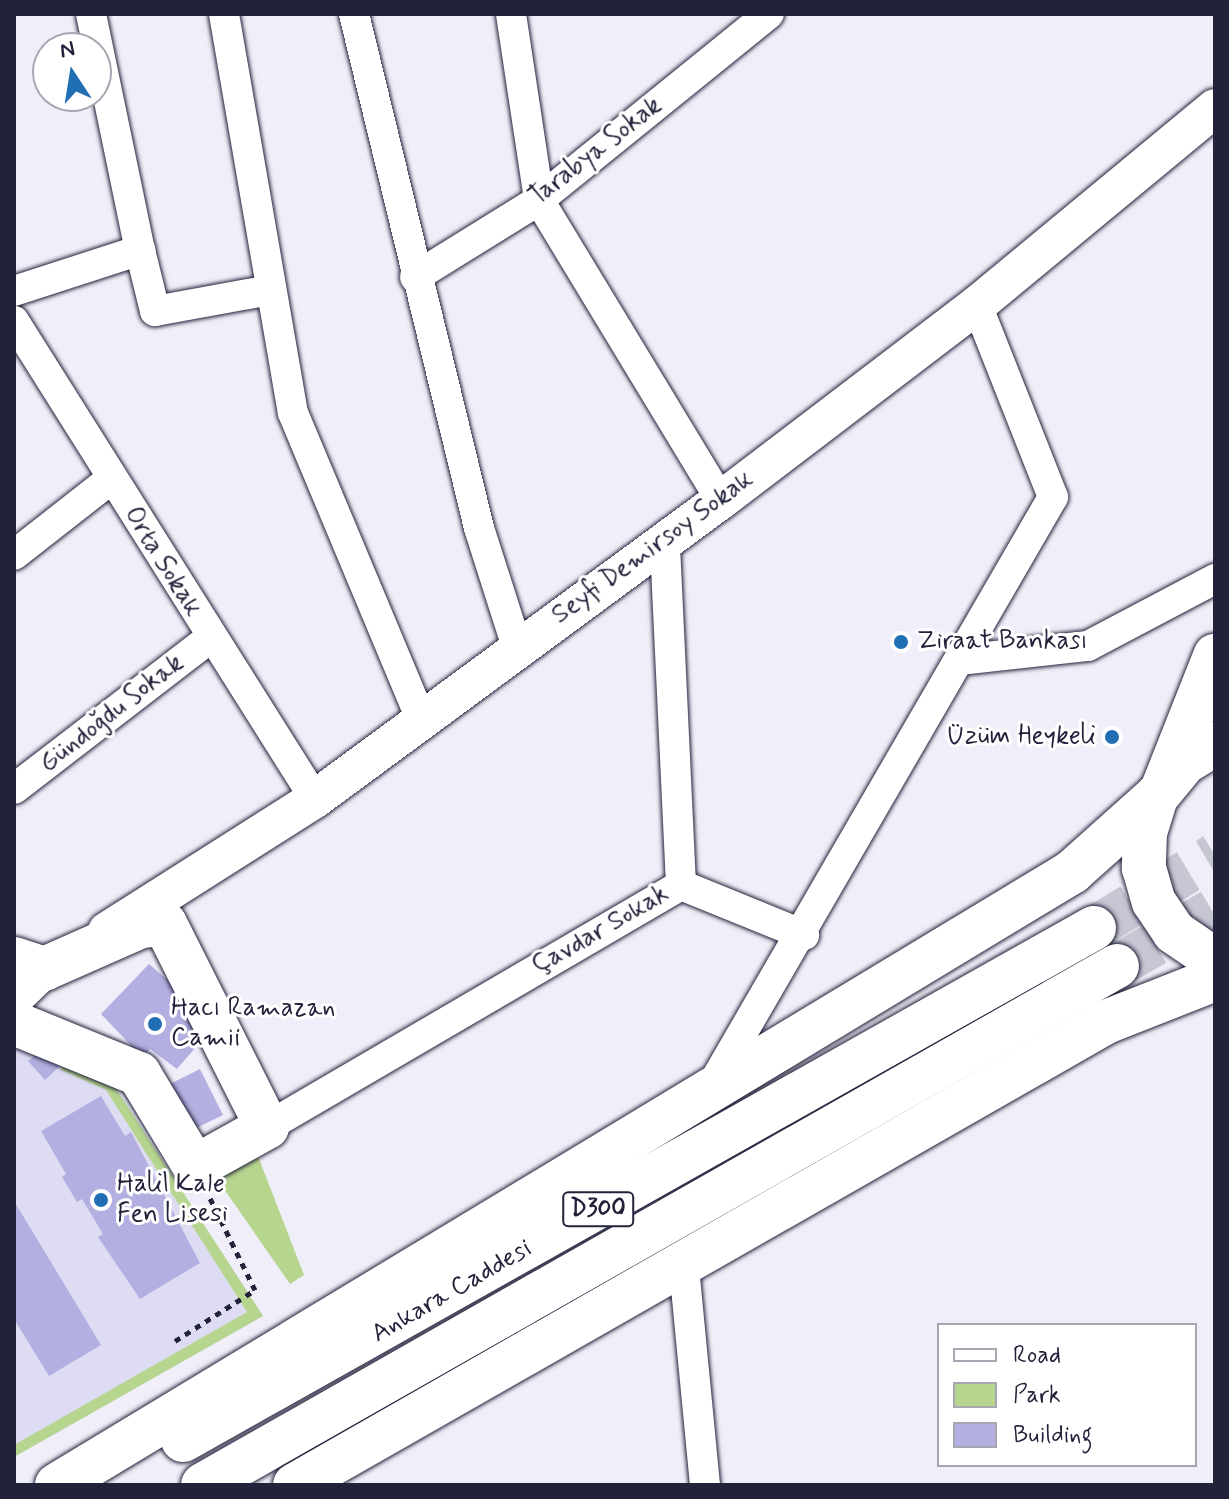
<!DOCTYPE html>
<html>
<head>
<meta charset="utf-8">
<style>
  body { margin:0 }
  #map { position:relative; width:1229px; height:1499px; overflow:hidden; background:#f0eff9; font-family:Mynerve,sans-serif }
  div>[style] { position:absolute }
  .built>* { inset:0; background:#dedcf2 }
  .green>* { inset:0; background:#b6d58e }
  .building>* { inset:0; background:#b3afe0 }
  .trunk-tunnel>* { height:44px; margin-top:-22px; transform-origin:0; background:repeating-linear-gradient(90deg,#c7c6d3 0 44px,transparent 0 66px) }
  .path>* { height:5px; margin-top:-2.5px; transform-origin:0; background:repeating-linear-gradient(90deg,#22223b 0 6px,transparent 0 12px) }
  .roads { filter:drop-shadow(0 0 2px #22223b) drop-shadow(0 0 2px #22223b) }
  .minor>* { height:30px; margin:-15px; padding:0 15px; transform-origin:15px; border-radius:15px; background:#fff }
  .tertiary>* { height:38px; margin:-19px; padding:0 19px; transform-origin:19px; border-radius:19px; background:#fff }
  .secondary>* { height:44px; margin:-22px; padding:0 22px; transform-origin:22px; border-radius:22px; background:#fff }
  .trunk>* { height:44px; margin:-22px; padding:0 22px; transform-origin:22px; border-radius:22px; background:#fff }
  .dots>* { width:22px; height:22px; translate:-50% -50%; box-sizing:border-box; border:4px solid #fff; border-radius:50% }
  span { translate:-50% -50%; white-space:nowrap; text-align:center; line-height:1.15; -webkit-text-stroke:6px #fff; paint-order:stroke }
  .shield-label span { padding:2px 6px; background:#fff; border:2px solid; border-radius:6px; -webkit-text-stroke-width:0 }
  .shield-label { font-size:24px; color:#22223b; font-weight:700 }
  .street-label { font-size:26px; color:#22223b }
  .poi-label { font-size:26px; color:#22223b }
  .left { translate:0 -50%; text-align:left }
  .right { translate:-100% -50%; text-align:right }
  .frame { position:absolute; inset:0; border:16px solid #22223b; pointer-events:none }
  .legend { position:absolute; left:937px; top:1323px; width:260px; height:144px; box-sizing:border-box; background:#fff; border:2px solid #a7a7b1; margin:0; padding:10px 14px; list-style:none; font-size:24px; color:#22223b }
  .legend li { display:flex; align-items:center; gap:16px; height:40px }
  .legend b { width:40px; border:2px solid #a7a7b1 }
  .north { position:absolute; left:32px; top:32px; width:80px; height:80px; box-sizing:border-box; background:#fff; border:2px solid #a7a7b1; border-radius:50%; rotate:348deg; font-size:22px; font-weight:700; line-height:32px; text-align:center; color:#22223b }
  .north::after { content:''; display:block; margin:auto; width:28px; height:36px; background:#1f6fb2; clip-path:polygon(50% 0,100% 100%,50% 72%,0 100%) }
</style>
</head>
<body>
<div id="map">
  <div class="built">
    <div style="clip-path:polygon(14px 1040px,113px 1084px,263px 1316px,14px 1457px)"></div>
  </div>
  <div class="green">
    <div style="clip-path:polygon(65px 1061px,113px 1084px,263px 1316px,14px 1457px,14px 1445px,247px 1312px,106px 1090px,61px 1070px)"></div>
    <div style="clip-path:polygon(256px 1151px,304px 1275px,290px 1284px,215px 1176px)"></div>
  </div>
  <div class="building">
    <div style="clip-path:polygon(149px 964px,197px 1006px,208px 1033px,177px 1069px,150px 1049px,143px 1058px,101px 1014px)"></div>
    <div style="clip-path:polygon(49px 1044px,65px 1061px,45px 1080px,28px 1061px)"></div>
    <div style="clip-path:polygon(200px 1069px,223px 1115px,190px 1131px,168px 1085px)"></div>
    <div style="clip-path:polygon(101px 1096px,125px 1136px,131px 1132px,200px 1263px,140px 1299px,98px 1237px,103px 1234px,82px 1199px,77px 1202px,62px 1177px,66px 1174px,41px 1131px)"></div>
    <div style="clip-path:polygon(14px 1201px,101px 1345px,49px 1376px,14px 1319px)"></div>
  </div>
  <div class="trunk-tunnel">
    <div style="left:1094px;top:928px;width:141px;rotate:-31.1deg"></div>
    <div style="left:1117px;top:966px;width:113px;rotate:-30.2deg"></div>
  </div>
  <div class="path">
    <div style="left:175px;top:1341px;width:95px;rotate:-32.5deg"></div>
    <div style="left:255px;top:1290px;width:105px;rotate:-116.1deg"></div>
  </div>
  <div class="roads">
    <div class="minor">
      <div style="left:91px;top:14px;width:241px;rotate:78.3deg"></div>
      <div style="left:224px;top:14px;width:405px;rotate:80.2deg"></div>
      <div style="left:293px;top:413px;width:332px;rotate:67.3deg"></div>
      <div style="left:354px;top:14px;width:529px;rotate:76.33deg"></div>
      <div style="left:479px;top:528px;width:125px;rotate:72.3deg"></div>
      <div style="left:511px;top:14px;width:188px;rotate:81.4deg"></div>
      <div style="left:539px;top:200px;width:351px;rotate:58.8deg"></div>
      <div style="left:415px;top:277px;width:146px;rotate:-31.8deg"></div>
      <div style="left:539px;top:200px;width:296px;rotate:-39deg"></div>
      <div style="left:14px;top:291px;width:133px;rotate:-18deg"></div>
      <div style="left:140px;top:250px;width:63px;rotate:76.2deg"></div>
      <div style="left:155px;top:311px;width:117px;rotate:-10.3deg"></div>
      <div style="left:14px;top:321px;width:565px;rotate:57.8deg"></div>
      <div style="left:14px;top:555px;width:123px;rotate:-38.1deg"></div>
      <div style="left:959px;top:660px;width:130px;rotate:-6.2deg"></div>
      <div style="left:1088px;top:646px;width:144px;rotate:-27.8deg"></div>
      <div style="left:14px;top:789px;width:246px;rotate:-37.6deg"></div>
      <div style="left:681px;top:885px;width:133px;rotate:22.1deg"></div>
      <div style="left:711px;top:1087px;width:682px;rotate:-59.9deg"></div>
      <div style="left:1053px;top:497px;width:206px;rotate:-111.6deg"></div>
      <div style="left:267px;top:1127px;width:480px;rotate:-30.3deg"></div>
      <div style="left:681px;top:885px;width:344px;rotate:-92.7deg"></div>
      <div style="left:684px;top:1267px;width:219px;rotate:84.5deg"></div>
    </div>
    <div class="tertiary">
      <div style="left:107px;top:931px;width:246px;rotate:-32.4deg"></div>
      <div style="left:315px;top:799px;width:504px;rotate:-36.37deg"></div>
      <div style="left:721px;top:500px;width:322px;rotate:-37.3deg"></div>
      <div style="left:977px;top:305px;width:309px;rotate:-39.6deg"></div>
      <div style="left:14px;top:998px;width:42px;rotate:-44deg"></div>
    </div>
    <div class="secondary">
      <div style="left:1164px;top:785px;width:139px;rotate:-68.4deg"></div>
      <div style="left:14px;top:959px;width:32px;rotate:18deg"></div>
      <div style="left:44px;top:969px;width:106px;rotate:-23.9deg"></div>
      <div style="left:141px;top:926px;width:24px;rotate:-5deg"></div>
      <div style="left:165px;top:924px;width:227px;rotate:63.3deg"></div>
      <div style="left:267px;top:1127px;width:82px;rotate:150.9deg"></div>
      <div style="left:195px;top:1167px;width:109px;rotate:-121.1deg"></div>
      <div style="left:139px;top:1074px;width:135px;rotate:-157.8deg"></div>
    </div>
    <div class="trunk">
      <div style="left:1215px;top:744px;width:35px;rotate:149deg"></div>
      <div style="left:1185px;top:762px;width:45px;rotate:129.6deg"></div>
      <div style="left:1156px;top:797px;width:37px;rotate:107deg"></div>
      <div style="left:1145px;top:832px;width:36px;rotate:92deg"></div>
      <div style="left:1144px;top:868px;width:35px;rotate:74deg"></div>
      <div style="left:1154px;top:902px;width:36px;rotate:56deg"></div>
      <div style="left:1174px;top:932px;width:50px;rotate:34.3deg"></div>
      <div style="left:183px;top:1440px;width:1045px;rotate:-29.34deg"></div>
      <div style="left:57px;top:1485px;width:1186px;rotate:-31.13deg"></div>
      <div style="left:1072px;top:872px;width:113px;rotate:-41.8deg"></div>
      <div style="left:203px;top:1485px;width:1051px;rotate:-29.59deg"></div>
      <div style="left:295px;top:1485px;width:934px;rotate:-29.72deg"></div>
      <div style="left:1106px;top:1022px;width:117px;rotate:-21.5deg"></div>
    </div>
  </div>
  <div class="dots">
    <div style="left:901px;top:642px;background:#1f6fb2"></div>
    <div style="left:1112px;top:737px;background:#1f6fb2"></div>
    <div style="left:155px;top:1024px;background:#1f6fb2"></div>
    <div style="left:101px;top:1200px;background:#1f6fb2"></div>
  </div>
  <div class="shield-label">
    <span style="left:598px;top:1209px">D300</span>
  </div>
  <div class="street-label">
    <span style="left:596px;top:152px;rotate:-38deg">Tarabya Sokak</span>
    <span style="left:653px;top:548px;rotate:-36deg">Seyfi Demirsoy Sokak</span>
    <span style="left:162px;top:562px;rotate:58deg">Orta Sokak</span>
    <span style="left:112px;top:714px;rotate:-38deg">Gündoğdu Sokak</span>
    <span style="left:601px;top:931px;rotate:-30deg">Çavdar Sokak</span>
    <span style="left:452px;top:1292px;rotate:-30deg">Ankara Caddesi</span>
  </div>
  <div class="poi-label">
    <span class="left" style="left:917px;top:642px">Ziraat Bankası</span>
    <span class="right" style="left:1096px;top:737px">Üzüm Heykeli</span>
    <span class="left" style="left:171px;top:1024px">Hacı Ramazan<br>Camii</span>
    <span class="left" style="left:117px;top:1200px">Halil Kale<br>Fen Lisesi</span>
  </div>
  <div class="frame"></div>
  <ul class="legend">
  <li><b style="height:10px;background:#fff"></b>Road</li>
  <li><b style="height:22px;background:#b6d58e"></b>Park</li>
  <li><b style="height:22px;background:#b3afe0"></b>Building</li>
  </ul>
  <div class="north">N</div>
</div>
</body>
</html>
